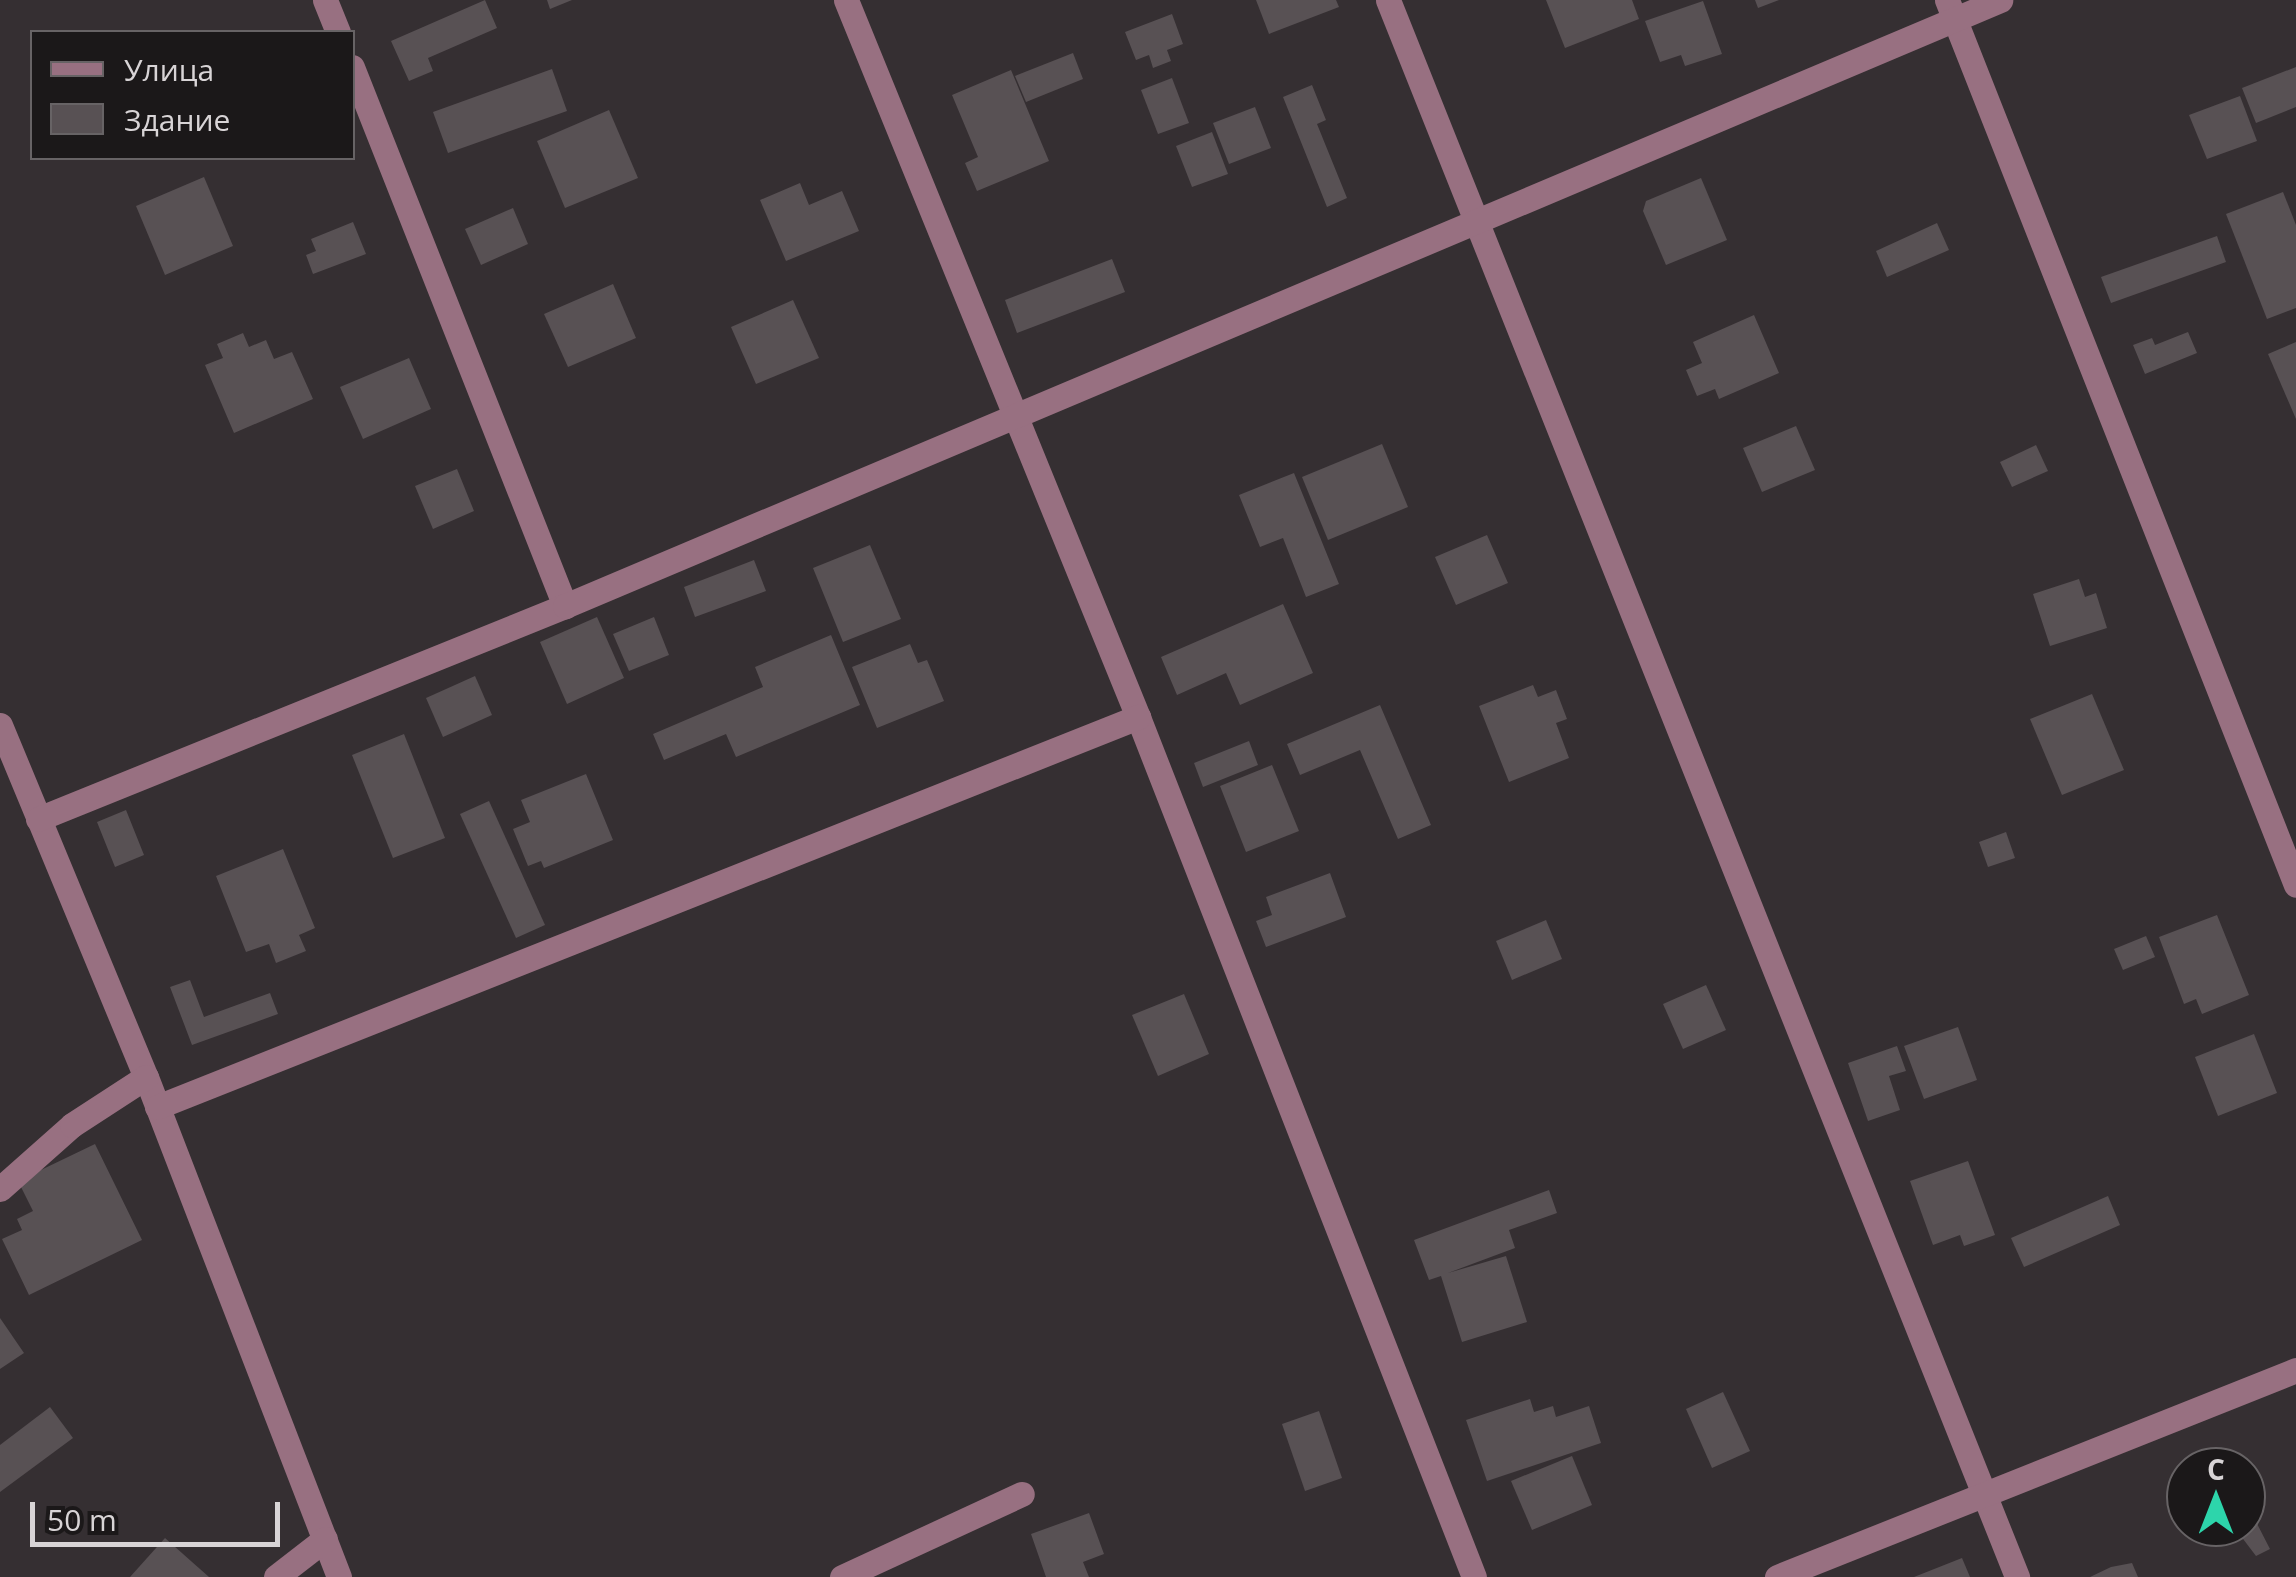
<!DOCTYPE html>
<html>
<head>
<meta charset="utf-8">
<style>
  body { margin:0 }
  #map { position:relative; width:2296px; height:1577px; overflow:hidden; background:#352f32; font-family:"Open Sans",sans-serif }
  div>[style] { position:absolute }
  .building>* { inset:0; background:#585154 }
  .minor>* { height:25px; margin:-12.5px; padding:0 12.5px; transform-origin:12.5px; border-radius:12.5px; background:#987081 }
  span { translate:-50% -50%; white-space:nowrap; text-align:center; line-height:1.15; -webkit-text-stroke:9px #1b1819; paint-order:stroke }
  .legend { position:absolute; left:30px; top:30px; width:325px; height:130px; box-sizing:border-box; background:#1b1819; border:2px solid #676365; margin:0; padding:12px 18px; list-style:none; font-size:30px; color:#d8d4d6 }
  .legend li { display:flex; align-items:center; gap:20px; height:50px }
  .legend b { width:50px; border:2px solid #676365 }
  .north { position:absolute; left:2166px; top:1447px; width:100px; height:100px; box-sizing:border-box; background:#1b1819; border:2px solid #676365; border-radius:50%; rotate:0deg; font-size:28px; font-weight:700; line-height:40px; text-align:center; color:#d8d4d6 }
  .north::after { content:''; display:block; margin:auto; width:35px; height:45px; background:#2dd5ab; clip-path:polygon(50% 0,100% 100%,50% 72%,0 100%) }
  .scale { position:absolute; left:30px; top:1502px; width:250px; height:45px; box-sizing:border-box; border:5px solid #d8d4d6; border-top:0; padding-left:12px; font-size:30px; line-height:35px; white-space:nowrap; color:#d8d4d6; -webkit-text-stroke:8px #1b1819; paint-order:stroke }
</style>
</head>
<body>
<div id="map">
  <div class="building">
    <div style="clip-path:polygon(485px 0,497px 28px,428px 58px,433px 71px,409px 81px,391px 41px)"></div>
    <div style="clip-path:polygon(547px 0,572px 0,550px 9px)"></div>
    <div style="clip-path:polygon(1256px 0,1336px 0,1339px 7px,1269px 34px)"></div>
    <div style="clip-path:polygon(1546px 0,1632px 0,1639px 19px,1565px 48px)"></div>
    <div style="clip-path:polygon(1755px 0,1779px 0,1758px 8px)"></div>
    <div style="clip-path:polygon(1703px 1px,1722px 54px,1685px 66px,1681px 55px,1660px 62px,1645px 21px)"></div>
    <div style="clip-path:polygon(1172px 14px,1183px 44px,1167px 50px,1171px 61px,1153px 68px,1149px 55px,1136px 60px,1125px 32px)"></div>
    <div style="clip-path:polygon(1073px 53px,1083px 79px,1026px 102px,1015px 76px)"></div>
    <div style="clip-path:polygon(2296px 67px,2296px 107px,2256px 123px,2242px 88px)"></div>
    <div style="clip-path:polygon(552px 69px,567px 111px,448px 153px,433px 112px)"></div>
    <div style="clip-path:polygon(1011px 70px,1049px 161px,977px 191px,965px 163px,978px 157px,952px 95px)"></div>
    <div style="clip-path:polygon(1172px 78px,1189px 123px,1158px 134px,1141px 90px)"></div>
    <div style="clip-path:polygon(1312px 85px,1326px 120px,1317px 124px,1347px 198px,1327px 207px,1283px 97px)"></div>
    <div style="clip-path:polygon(2240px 96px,2257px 141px,2207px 159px,2189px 115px)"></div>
    <div style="clip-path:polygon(1255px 107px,1271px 148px,1229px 164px,1213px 123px)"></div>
    <div style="clip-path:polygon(609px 110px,638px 178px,565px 208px,537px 141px)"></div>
    <div style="clip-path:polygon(1212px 132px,1228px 174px,1192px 187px,1176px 146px)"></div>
    <div style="clip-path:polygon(204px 177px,233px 246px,165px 275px,136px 206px)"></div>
    <div style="clip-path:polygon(1701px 178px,1727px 240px,1666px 265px,1643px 211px,1646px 201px)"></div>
    <div style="clip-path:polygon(800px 183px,809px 205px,842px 191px,859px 231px,786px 261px,760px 200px)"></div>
    <div style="clip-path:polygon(2283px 192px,2296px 225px,2296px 308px,2267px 319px,2226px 214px)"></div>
    <div style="clip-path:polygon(513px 208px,528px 244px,481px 265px,465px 229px)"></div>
    <div style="clip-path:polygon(353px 222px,366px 254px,313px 274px,306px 255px,316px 251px,311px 239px)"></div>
    <div style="clip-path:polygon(1937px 223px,1949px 250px,1887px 277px,1876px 251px)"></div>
    <div style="clip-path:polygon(2217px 236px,2226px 262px,2111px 303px,2101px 277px)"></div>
    <div style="clip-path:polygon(1112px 259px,1125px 292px,1017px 333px,1005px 300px)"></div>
    <div style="clip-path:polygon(613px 284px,636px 338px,568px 367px,544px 314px)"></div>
    <div style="clip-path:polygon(793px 300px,819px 358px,756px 384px,731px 327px)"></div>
    <div style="clip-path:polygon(1754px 315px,1779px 373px,1719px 399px,1715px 389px,1697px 396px,1686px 370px,1702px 363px,1693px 342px)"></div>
    <div style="clip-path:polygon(2188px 332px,2197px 353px,2145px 374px,2133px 345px,2152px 338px,2155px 345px)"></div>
    <div style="clip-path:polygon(243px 333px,249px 347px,266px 340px,274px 359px,292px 352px,313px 399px,234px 433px,205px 365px,223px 358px,217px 344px)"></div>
    <div style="clip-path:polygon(2296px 342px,2296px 419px,2268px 354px)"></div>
    <div style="clip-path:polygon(409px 358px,431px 409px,363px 439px,340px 387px)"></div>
    <div style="clip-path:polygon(1796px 426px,1815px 470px,1762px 492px,1743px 448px)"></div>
    <div style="clip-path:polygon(1382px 444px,1408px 507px,1328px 540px,1302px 477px)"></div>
    <div style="clip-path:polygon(2036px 445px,2048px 471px,2012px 487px,2000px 462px)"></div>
    <div style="clip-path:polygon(457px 469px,474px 511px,433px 529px,415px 486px)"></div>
    <div style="clip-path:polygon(1294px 473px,1339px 584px,1306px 597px,1283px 538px,1260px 547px,1239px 495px)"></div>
    <div style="clip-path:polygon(1487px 535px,1508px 583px,1456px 605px,1435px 557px)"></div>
    <div style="clip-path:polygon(870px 545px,901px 619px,843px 642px,813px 568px)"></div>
    <div style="clip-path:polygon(754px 560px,766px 591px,695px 617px,684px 587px)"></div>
    <div style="clip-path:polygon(2079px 579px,2085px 597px,2096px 593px,2107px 628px,2050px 646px,2033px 594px)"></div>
    <div style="clip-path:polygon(1283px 604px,1313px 673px,1240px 705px,1226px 673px,1177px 695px,1161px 657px)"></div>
    <div style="clip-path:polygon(597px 617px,624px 678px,567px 704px,540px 642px)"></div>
    <div style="clip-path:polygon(654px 617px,669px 655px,629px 671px,613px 634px)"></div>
    <div style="clip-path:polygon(831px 635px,860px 705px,736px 757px,726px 734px,664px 760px,653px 734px,763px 687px,755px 667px)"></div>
    <div style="clip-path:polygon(910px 644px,918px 663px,927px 660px,944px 701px,877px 728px,852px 667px)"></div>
    <div style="clip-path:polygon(475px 676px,492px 715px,443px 737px,426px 698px)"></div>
    <div style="clip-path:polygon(1533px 685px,1538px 697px,1556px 690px,1567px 719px,1556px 723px,1569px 758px,1509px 782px,1479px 706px)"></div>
    <div style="clip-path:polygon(2092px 694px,2124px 770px,2062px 795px,2030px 719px)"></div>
    <div style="clip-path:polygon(1380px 705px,1431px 825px,1398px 839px,1360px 750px,1300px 775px,1287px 744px)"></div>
    <div style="clip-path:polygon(404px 734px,445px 838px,393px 858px,352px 755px)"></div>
    <div style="clip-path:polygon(1249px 741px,1258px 765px,1203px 787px,1194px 763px)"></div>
    <div style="clip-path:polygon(1272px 765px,1299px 831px,1246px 852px,1220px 786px)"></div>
    <div style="clip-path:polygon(586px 774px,613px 840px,544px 868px,541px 861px,528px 866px,513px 829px,530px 822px,521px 800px)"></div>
    <div style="clip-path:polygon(489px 801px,545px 925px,516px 938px,460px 814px)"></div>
    <div style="clip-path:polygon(126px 810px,144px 855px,115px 867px,97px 822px)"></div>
    <div style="clip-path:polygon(2006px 832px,2015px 858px,1988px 867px,1979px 842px)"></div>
    <div style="clip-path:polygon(283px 849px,315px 928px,299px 935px,306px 951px,276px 963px,269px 944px,246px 952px,216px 876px)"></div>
    <div style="clip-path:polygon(1330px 873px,1346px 917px,1266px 947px,1256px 921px,1272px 915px,1266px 897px)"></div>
    <div style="clip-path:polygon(2217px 915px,2249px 995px,2202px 1014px,2196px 999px,2184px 1004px,2159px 937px)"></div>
    <div style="clip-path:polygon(1546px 920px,1562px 959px,1512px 980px,1496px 941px)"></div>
    <div style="clip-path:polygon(2146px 936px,2155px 957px,2123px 970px,2114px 949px)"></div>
    <div style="clip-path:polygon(190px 980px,204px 1017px,270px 993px,278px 1014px,192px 1045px,170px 987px)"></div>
    <div style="clip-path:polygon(1706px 985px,1726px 1030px,1683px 1049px,1663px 1004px)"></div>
    <div style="clip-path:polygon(1184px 994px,1209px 1054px,1158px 1076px,1132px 1015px)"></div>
    <div style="clip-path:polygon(1958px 1027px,1977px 1080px,1924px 1099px,1904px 1046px)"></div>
    <div style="clip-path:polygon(2254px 1034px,2277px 1093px,2218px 1116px,2195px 1057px)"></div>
    <div style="clip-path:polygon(1897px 1046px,1906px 1071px,1889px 1076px,1900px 1110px,1868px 1121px,1848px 1063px)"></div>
    <div style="clip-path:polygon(95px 1144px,142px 1240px,29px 1295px,2px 1239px,22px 1230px,17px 1219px,33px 1211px,18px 1181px)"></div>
    <div style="clip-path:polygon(1968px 1161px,1995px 1235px,1964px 1246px,1960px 1235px,1933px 1245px,1910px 1181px)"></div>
    <div style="clip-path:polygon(1549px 1190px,1557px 1213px,1509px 1230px,1515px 1248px,1448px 1273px,1506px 1256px,1527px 1322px,1462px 1342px,1441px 1276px,1429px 1280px,1414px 1240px)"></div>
    <div style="clip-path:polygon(2108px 1196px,2120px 1225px,2024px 1267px,2011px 1238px)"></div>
    <div style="clip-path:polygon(0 1318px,24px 1353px,0 1369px)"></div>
    <div style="clip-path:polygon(1723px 1392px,1750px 1451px,1712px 1468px,1686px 1409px)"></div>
    <div style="clip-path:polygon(1530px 1399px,1534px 1412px,1553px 1406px,1556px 1417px,1589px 1406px,1601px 1443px,1487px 1481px,1466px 1420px)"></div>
    <div style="clip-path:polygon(50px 1407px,73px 1438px,0 1492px,0 1445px)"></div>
    <div style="clip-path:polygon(1319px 1411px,1342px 1478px,1305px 1491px,1282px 1424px)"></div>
    <div style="clip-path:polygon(1572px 1456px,1592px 1505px,1532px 1530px,1511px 1481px)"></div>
    <div style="clip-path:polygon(2251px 1512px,2270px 1549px,2256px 1556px,2234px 1527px,2246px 1527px)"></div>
    <div style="clip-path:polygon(1089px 1513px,1104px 1554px,1083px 1562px,1089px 1577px,1046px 1577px,1031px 1534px)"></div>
    <div style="clip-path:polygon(165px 1538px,209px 1577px,130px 1577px)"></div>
    <div style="clip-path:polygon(1962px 1558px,1970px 1577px,1914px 1577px)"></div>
    <div style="clip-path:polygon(2132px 1563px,2138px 1577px,2090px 1577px,2111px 1567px)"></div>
  </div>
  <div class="minor">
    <div style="left:325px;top:0;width:35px;rotate:68deg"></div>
    <div style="left:846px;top:0;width:774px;rotate:67.84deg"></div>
    <div style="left:1138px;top:717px;width:923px;rotate:68.66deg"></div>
    <div style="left:1388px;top:0;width:1698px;rotate:68.25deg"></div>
    <div style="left:1947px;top:0;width:951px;rotate:68.48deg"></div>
    <div style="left:352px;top:67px;width:580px;rotate:68.44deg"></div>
    <div style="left:0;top:725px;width:381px;rotate:67.5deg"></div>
    <div style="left:146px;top:1077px;width:536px;rotate:68.89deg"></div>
    <div style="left:38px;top:819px;width:568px;rotate:-22.01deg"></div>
    <div style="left:565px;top:606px;width:1558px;rotate:-22.89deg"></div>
    <div style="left:157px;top:1107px;width:1056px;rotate:-21.68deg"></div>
    <div style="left:0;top:1189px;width:96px;rotate:-41.6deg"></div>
    <div style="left:72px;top:1125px;width:88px;rotate:-33deg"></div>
    <div style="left:276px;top:1577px;width:62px;rotate:-37.8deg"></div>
    <div style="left:842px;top:1577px;width:198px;rotate:-24.8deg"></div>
    <div style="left:1777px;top:1577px;width:559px;rotate:-21.74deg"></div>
  </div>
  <ul class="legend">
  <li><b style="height:12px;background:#987081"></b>Улица</li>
  <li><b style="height:28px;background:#585154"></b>Здание</li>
  </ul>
  <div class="north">С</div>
  <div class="scale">50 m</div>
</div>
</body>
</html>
